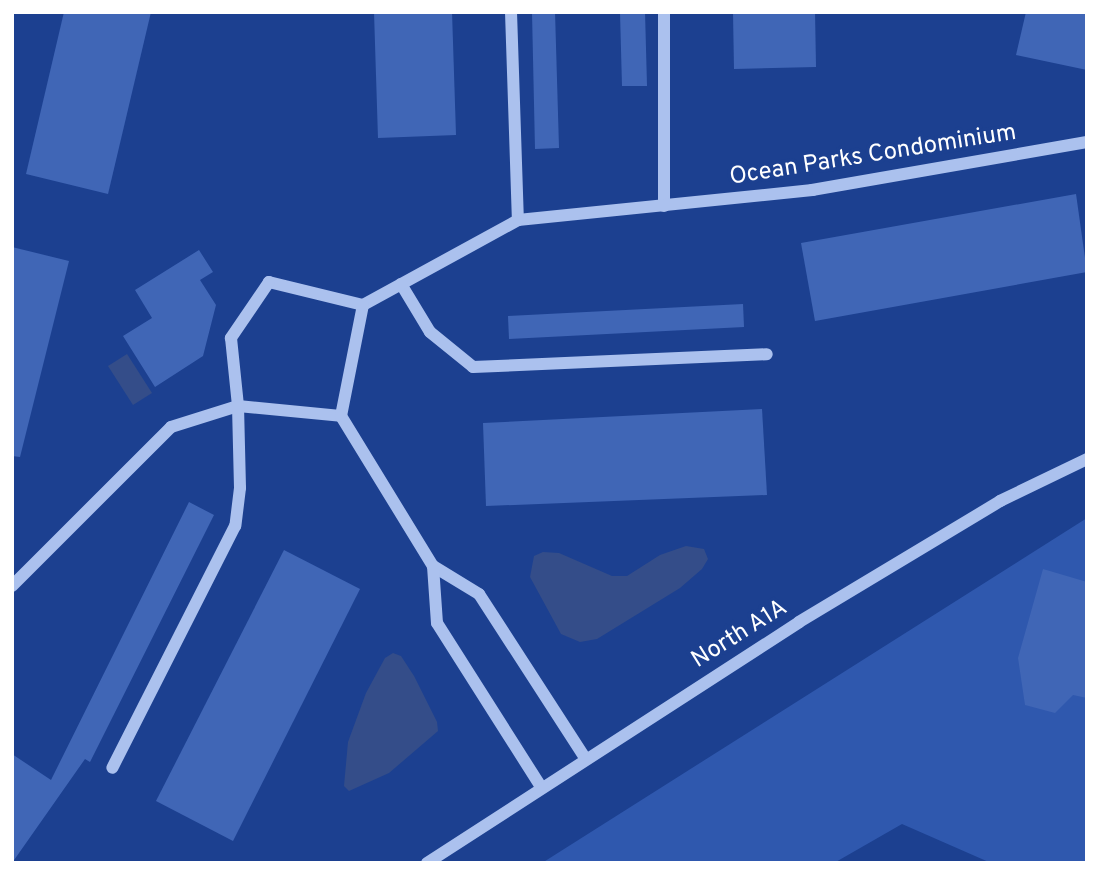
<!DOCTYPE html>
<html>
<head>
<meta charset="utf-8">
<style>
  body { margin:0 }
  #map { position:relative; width:1099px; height:875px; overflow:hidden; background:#1c4090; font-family:Overpass,sans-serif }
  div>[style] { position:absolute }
  .green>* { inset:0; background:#2f58ae }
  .water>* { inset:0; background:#344d89 }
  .building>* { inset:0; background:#4066b6 }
  .minor>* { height:12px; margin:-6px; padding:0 6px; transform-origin:6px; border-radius:6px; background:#abc1ee }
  span { translate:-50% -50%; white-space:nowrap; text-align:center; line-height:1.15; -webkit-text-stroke:7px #1c4090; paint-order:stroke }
  .street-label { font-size:24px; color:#fff }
  .frame { position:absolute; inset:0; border:14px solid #fff; pointer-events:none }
</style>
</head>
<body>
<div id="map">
  <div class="green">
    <div style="clip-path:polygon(1087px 518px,1087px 863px,991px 863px,902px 824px,834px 863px,542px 863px)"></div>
  </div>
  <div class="water">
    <div style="clip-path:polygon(127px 354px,152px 393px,133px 405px,108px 366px)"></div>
    <div style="clip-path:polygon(686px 546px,704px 549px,708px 559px,702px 569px,680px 588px,597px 639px,580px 642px,561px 634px,530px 577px,534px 556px,543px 552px,559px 553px,612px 576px,627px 576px,660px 555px)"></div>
    <div style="clip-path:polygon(393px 653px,401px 656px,414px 676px,437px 722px,438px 731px,389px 773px,349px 791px,344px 786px,348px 742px,366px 693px,385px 658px)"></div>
  </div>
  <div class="building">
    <div style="clip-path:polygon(64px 12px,151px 12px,108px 194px,26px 174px)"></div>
    <div style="clip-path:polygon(374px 12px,452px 12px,456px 135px,378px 138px)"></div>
    <div style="clip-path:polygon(532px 12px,555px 12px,559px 148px,535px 149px)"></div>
    <div style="clip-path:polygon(620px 12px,645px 12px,647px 86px,622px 86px)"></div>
    <div style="clip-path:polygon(733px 12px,815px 12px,816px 67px,734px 69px)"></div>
    <div style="clip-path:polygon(1026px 12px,1087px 12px,1087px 70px,1016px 55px)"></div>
    <div style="clip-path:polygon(1076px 194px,1087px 272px,815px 321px,801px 243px)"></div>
    <div style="clip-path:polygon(12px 247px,69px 261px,20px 457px,12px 456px)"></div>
    <div style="clip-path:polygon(199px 250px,213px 272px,200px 280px,216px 305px,203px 356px,155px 387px,123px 336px,152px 318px,135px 290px)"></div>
    <div style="clip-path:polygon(743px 304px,744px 327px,509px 339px,508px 316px)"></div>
    <div style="clip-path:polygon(762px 409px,767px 495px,486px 506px,483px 423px)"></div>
    <div style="clip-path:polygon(189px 502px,214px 515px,90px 762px,85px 759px,12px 863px,12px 754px,51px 780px)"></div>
    <div style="clip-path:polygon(284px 550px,360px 589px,233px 841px,156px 801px)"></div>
    <div style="clip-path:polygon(1043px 569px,1087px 582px,1087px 698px,1073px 695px,1055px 713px,1025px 705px,1018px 658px)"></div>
  </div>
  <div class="minor">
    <div style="left:511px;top:12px;width:208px;rotate:88.1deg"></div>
    <div style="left:664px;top:12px;width:194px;rotate:90deg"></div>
    <div style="left:401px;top:284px;width:56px;rotate:58.9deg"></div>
    <div style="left:430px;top:332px;width:55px;rotate:39.1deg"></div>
    <div style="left:473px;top:367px;width:294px;rotate:-2.5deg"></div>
    <div style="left:363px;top:305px;width:177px;rotate:-28.7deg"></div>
    <div style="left:518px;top:220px;width:296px;rotate:-5.8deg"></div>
    <div style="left:812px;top:190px;width:279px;rotate:-9.9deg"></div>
    <div style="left:341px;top:416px;width:176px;rotate:58.5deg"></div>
    <div style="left:433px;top:566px;width:54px;rotate:31.3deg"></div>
    <div style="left:479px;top:594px;width:195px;rotate:57.1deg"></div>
    <div style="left:433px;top:566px;width:57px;rotate:86deg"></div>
    <div style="left:437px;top:623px;width:194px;rotate:57.6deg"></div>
    <div style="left:12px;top:586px;width:225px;rotate:-45deg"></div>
    <div style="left:171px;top:427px;width:70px;rotate:-17.4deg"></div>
    <div style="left:238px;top:406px;width:103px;rotate:5.5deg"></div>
    <div style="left:341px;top:416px;width:113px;rotate:-78.8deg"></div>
    <div style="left:363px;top:305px;width:97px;rotate:-166.3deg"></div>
    <div style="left:269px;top:282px;width:68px;rotate:124.2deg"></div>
    <div style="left:231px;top:338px;width:68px;rotate:84.1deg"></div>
    <div style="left:238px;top:406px;width:82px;rotate:88.6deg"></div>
    <div style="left:240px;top:488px;width:38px;rotate:97deg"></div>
    <div style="left:235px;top:526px;width:271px;rotate:116.9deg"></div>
    <div style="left:427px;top:863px;width:443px;rotate:-32.9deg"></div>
    <div style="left:799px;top:622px;width:235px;rotate:-31deg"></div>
    <div style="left:1000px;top:501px;width:97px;rotate:-25.8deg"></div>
  </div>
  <div class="street-label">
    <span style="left:873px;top:156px;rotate:-9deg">Ocean Parks Condominium</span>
    <span style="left:740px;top:635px;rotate:-32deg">North A1A</span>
  </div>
  <div class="frame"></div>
</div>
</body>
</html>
